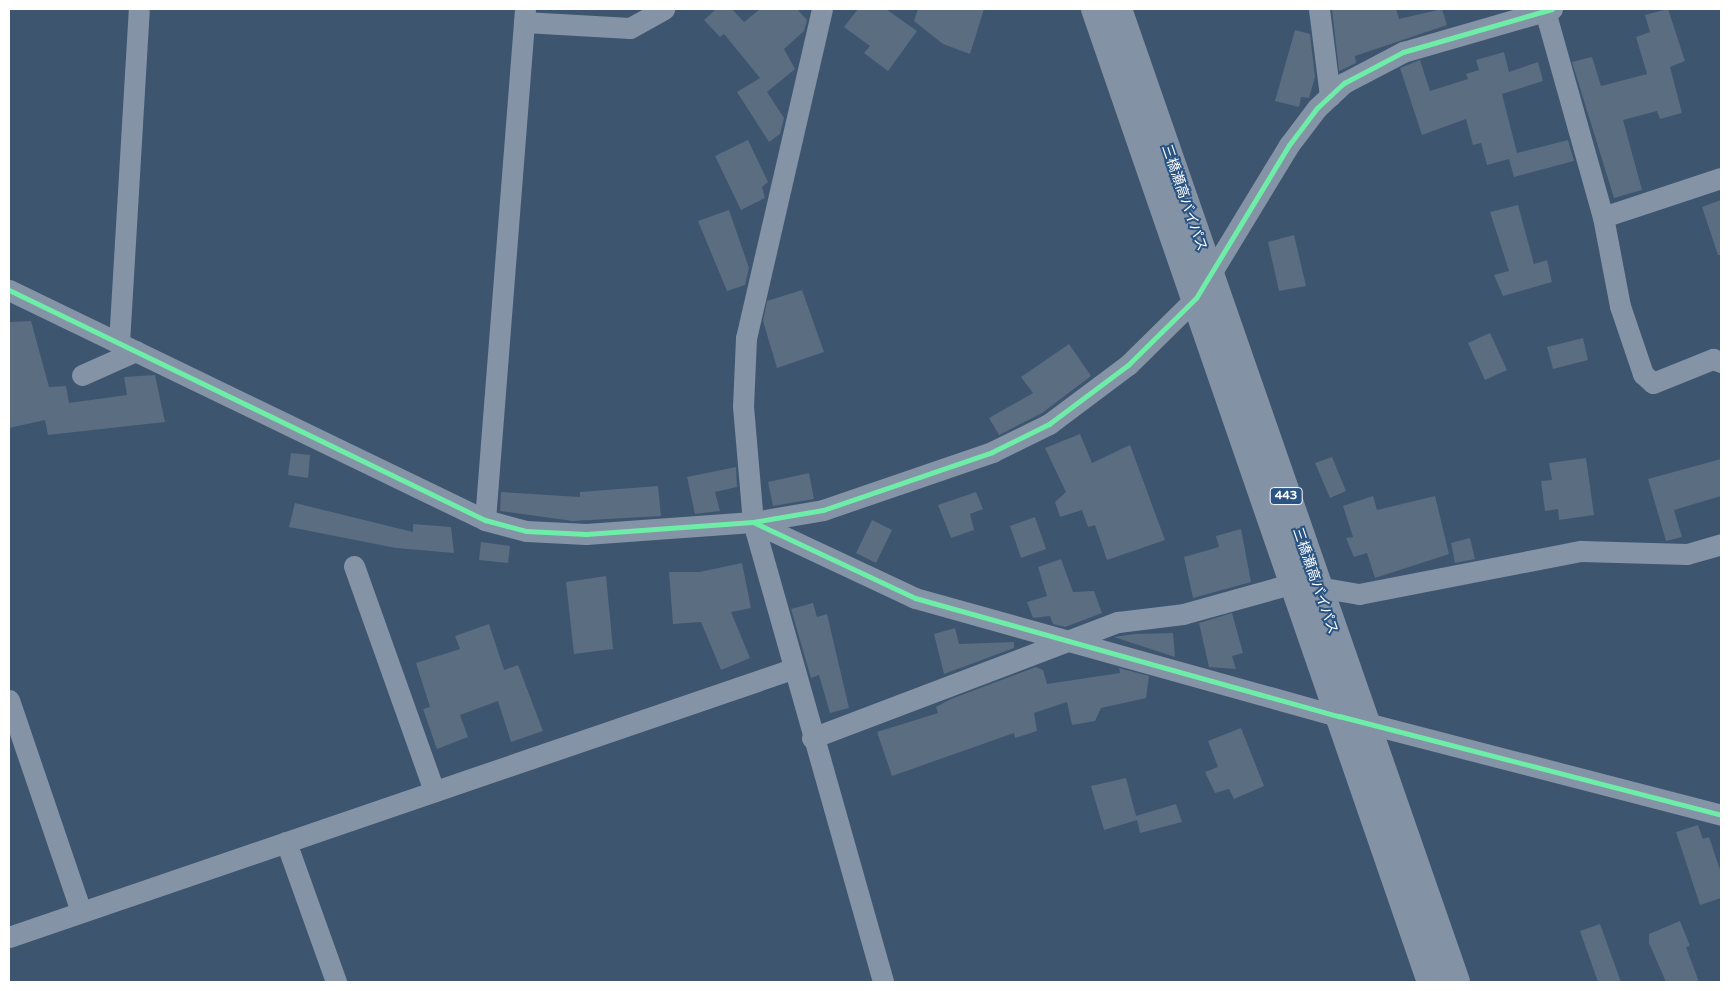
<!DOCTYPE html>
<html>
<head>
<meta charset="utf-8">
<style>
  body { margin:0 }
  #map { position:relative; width:1730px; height:991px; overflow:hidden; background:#3d556f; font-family:"Varela Round","Noto Sans JP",sans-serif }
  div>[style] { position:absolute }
  .building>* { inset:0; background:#5a6d81 }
  .minor>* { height:21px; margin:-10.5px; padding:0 10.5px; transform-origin:10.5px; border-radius:10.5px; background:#8493a5 }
  .highway>* { height:28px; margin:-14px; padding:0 14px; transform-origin:14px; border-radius:14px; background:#8392a4 }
  .cycleway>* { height:5px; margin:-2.5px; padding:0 2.5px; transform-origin:2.5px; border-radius:2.5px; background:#6deda7 }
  span { translate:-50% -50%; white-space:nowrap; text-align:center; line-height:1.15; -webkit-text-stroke:4px #295483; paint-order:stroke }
  .shield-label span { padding:1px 4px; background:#295483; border:1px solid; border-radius:4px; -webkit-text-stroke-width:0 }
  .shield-label { font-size:12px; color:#fff; font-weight:700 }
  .street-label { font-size:14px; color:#fff }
  .frame { position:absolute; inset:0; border:10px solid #fff; pointer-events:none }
</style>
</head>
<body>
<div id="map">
  <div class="building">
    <div style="clip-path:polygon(716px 9px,732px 9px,744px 22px,760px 9px,797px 9px,807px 20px,804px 31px,784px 49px,795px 69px,767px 92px,784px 118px,780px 134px,769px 142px,737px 92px,760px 78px,724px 34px,720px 37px,704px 20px)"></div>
    <div style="clip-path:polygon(858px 9px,886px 9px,917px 31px,888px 71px,864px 53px,870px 46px,844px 27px)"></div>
    <div style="clip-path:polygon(918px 9px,984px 9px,970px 54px,943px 44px,914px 21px)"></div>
    <div style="clip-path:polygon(1332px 9px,1396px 9px,1399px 19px,1442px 9px,1447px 25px,1355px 56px,1356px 63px,1339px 71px)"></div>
    <div style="clip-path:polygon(1668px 9px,1685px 61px,1670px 67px,1682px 113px,1660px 119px,1657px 111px,1623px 120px,1642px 190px,1614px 198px,1572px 62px,1592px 57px,1601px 86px,1647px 74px,1636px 37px,1650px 32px,1645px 15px)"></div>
    <div style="clip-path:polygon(1295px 30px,1310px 34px,1315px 77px,1309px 98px,1301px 97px,1299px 107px,1275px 101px)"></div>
    <div style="clip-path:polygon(1504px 52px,1509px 72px,1538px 62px,1543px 81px,1502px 94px,1517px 153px,1568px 140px,1574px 161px,1514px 177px,1509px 159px,1487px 165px,1481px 143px,1473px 145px,1466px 119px,1422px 135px,1400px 68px,1420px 60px,1430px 91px,1468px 79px,1466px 74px,1479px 70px,1476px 60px)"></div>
    <div style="clip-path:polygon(748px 140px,768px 182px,762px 187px,765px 198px,741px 210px,715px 156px)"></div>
    <div style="clip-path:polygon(1721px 200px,1721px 255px,1718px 255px,1702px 207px)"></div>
    <div style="clip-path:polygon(1518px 205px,1534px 264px,1547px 260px,1552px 282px,1503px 296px,1494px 275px,1509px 271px,1490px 212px)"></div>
    <div style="clip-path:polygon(729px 210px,749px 268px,745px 285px,727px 291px,698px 221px)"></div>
    <div style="clip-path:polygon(1294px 235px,1306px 286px,1279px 291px,1268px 242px)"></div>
    <div style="clip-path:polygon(802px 290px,824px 352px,777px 368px,763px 321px,767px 301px)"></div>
    <div style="clip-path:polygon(31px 321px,49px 387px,66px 386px,69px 403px,127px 395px,124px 377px,155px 375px,165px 422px,48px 435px,45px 420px,9px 428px,9px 322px)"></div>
    <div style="clip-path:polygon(1490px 333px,1507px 370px,1485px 380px,1468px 343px)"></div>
    <div style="clip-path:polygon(1583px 338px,1588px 360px,1553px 369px,1547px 347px)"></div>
    <div style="clip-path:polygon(1069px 344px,1091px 376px,1042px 413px,999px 435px,989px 418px,1033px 393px,1021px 377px)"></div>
    <div style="clip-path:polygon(1080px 434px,1092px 463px,1130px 445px,1165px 540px,1107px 560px,1095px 525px,1088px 527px,1082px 510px,1060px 517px,1055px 502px,1066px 492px,1045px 448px)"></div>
    <div style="clip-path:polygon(291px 453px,310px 455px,308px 478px,288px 475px)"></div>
    <div style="clip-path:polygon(1332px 457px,1346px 491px,1330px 498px,1315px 463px)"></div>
    <div style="clip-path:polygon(1586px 458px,1594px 515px,1559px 520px,1558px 509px,1545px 511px,1541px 481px,1552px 480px,1549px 463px)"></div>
    <div style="clip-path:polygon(1721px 459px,1721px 496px,1674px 510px,1682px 537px,1666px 541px,1648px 479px)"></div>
    <div style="clip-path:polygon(736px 467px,737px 487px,715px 492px,720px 511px,695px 514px,687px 477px)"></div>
    <div style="clip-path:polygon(809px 473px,814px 499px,773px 506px,768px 482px)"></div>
    <div style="clip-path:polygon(658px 486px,661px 516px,573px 521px,500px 511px,501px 492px,580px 497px,580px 492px)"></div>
    <div style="clip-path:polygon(976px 492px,983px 509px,970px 514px,974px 530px,951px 538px,938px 505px)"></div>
    <div style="clip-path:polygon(1373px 496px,1377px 510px,1435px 496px,1449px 554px,1375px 578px,1367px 553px,1354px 557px,1346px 538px,1353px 537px,1343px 506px)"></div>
    <div style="clip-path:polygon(295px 503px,413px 532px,413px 524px,451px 527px,454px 553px,396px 548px,289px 527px)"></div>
    <div style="clip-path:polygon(1035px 517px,1046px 549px,1021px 558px,1010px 526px)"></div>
    <div style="clip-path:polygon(872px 520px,892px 530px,876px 563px,856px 553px)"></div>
    <div style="clip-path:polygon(1241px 529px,1251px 582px,1193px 598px,1184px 557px,1219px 547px,1216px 536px)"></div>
    <div style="clip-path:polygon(1470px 538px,1475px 559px,1455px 563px,1451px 543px)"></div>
    <div style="clip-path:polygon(481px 542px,510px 546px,508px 563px,479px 560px)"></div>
    <div style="clip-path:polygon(1061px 559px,1073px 592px,1094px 591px,1102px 613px,1065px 627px,1053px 624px,1050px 616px,1033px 618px,1027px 602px,1047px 596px,1038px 567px)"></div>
    <div style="clip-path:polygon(742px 563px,751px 608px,731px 612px,750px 658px,721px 670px,701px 622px,673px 624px,669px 572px,699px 572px)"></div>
    <div style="clip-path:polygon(606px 576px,613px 649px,574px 654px,566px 582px)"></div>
    <div style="clip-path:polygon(813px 603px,817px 617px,827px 614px,849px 708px,830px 713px,819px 675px,811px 678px,791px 609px)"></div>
    <div style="clip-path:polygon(1232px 613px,1243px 653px,1232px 656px,1236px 669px,1209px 667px,1199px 623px)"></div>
    <div style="clip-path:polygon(489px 624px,504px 670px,518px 665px,543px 731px,511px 742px,498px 701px,460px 715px,468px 737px,437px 749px,423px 709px,430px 707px,416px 663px,460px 649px,455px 636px)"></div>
    <div style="clip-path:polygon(955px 628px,959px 644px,1014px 642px,1014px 648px,944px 674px,934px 634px)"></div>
    <div style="clip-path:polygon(1173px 633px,1175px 657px,1114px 637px,1134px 634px)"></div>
    <div style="clip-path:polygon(1036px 667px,1043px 670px,1047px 684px,1120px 673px,1119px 668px,1149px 676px,1146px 698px,1101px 708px,1095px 721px,1072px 725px,1067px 702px,1034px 713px,1037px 731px,1015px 738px,1014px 733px,892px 776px,877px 732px,938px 713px,936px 707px,951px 699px)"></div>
    <div style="clip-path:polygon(1241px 728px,1264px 786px,1234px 799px,1229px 789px,1215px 793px,1205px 772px,1218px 767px,1208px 741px)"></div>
    <div style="clip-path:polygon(1126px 778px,1136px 816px,1176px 804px,1182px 822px,1140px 833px,1137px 820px,1104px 830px,1091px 786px)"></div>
    <div style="clip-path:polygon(1698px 825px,1703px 839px,1709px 837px,1721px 873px,1721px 898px,1700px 905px,1676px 832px)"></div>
    <div style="clip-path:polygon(1680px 921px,1690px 946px,1686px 947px,1699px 982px,1666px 982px,1649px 943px,1649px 934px)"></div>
    <div style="clip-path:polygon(1600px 924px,1621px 982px,1598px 982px,1580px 931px)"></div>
  </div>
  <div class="minor">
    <div style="left:822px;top:9px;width:338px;rotate:103deg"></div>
    <div style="left:746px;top:338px;width:68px;rotate:92.5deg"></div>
    <div style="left:743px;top:406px;width:116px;rotate:85.1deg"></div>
    <div style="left:753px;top:522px;width:478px;rotate:74.2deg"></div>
    <div style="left:1319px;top:9px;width:88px;rotate:82.8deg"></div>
    <div style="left:1545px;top:11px;width:214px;rotate:74.3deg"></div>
    <div style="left:1603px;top:217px;width:91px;rotate:79.2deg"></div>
    <div style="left:1620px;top:306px;width:72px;rotate:71.3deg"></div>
    <div style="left:1643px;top:374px;width:13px;rotate:42deg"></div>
    <div style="left:1653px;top:383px;width:65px;rotate:-21.8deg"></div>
    <div style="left:1713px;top:359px;width:9px;rotate:21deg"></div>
    <div style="left:524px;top:22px;width:106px;rotate:3.2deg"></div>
    <div style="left:630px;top:28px;width:39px;rotate:-29deg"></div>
    <div style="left:1603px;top:217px;width:124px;rotate:-18.3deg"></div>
    <div style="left:9px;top:290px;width:529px;rotate:25.79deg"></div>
    <div style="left:485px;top:520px;width:42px;rotate:15deg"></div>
    <div style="left:526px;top:531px;width:60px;rotate:2.9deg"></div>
    <div style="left:586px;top:534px;width:167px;rotate:-4.1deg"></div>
    <div style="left:753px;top:522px;width:71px;rotate:-9.7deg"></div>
    <div style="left:823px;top:510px;width:179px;rotate:-18.9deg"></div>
    <div style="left:992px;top:452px;width:64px;rotate:-26.2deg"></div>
    <div style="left:1049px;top:424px;width:99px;rotate:-36.8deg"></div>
    <div style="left:1128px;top:365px;width:95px;rotate:-44.6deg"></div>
    <div style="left:1196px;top:298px;width:179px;rotate:-58.7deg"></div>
    <div style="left:1289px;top:145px;width:46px;rotate:-52.9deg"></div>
    <div style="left:1317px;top:108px;width:37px;rotate:-43deg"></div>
    <div style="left:1344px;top:83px;width:67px;rotate:-27.7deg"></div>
    <div style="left:1403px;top:52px;width:155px;rotate:-16.1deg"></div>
    <div style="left:119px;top:343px;width:335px;rotate:-86.6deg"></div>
    <div style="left:82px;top:375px;width:59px;rotate:-24deg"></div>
    <div style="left:485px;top:520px;width:513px;rotate:-85.52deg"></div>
    <div style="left:753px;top:522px;width:179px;rotate:25.1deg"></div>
    <div style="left:915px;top:598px;width:440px;rotate:15.6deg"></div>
    <div style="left:1339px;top:716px;width:395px;rotate:14.5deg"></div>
    <div style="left:354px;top:566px;width:239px;rotate:70.4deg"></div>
    <div style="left:9px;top:700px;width:223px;rotate:71.2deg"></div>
    <div style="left:812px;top:738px;width:327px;rotate:-20.8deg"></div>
    <div style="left:1118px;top:622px;width:65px;rotate:-7deg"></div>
    <div style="left:1183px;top:614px;width:115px;rotate:-15.6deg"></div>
    <div style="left:1294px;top:583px;width:66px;rotate:9.6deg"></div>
    <div style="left:1359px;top:594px;width:226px;rotate:-11deg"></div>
    <div style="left:1581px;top:551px;width:106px;rotate:1.6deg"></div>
    <div style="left:1687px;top:554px;width:35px;rotate:-16deg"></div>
    <div style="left:286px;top:842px;width:149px;rotate:70.3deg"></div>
    <div style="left:9px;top:937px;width:828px;rotate:-18.89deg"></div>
  </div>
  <div class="highway">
    <div style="left:1095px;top:9px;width:1029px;rotate:70.95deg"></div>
    <div style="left:1118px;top:9px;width:1030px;rotate:70.84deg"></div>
  </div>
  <div class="cycleway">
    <div style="left:9px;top:290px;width:529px;rotate:25.79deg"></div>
    <div style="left:485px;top:520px;width:42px;rotate:15deg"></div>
    <div style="left:526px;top:531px;width:60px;rotate:2.9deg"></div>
    <div style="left:586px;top:534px;width:167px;rotate:-4.1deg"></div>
    <div style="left:753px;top:522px;width:71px;rotate:-9.7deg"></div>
    <div style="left:823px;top:510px;width:179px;rotate:-18.9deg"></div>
    <div style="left:992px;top:452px;width:64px;rotate:-26.2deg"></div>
    <div style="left:1049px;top:424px;width:99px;rotate:-36.8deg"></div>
    <div style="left:1128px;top:365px;width:95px;rotate:-44.6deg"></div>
    <div style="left:1196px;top:298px;width:179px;rotate:-58.7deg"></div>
    <div style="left:1289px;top:145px;width:46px;rotate:-52.9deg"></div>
    <div style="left:1317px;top:108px;width:37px;rotate:-43deg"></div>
    <div style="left:1344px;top:83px;width:67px;rotate:-27.7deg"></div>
    <div style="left:1403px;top:52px;width:155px;rotate:-16.1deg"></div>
    <div style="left:753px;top:522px;width:179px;rotate:25.1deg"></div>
    <div style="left:915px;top:598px;width:440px;rotate:15.6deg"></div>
    <div style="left:1339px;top:716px;width:395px;rotate:14.5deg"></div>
  </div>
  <div class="shield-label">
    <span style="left:1286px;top:496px">443</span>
  </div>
  <div class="street-label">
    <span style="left:1184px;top:198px;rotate:71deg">三橋瀬高バイパス</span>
    <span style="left:1315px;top:581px;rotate:71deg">三橋瀬高バイパス</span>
  </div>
  <div class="frame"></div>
</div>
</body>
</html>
